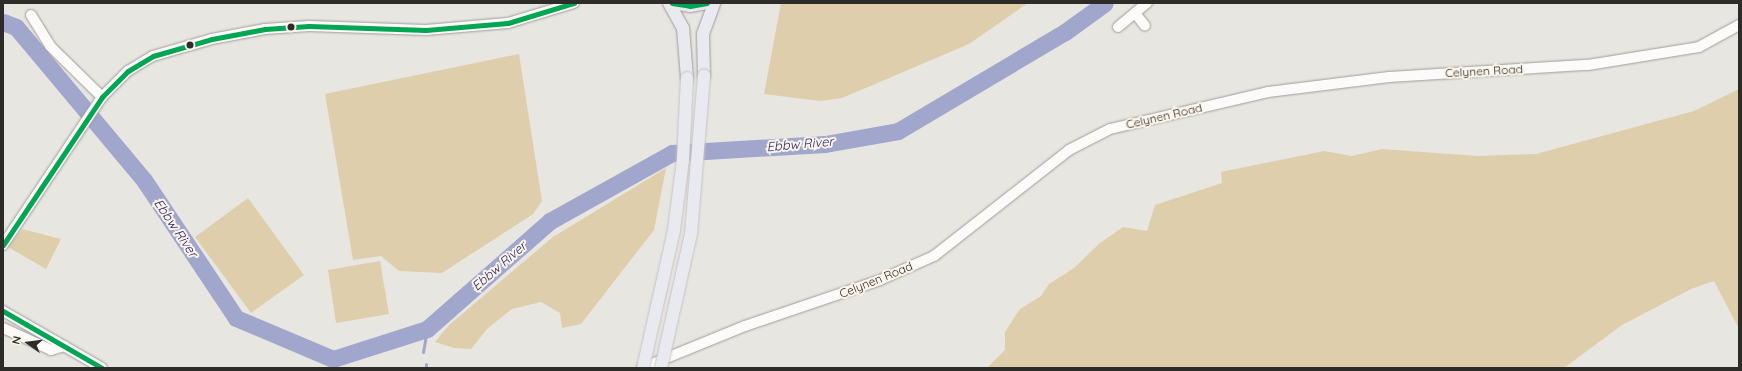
<!DOCTYPE html>
<html>
<head>
<meta charset="utf-8">
<style>
  body { margin:0 }
  #map { position:relative; width:1742px; height:371px; overflow:hidden; background:#e8e6e0; font-family:Quicksand,sans-serif }
  div>[style] { position:absolute }
  .green>* { inset:0; background:#dfceac }
  .stream>* { height:3px; margin:-1.5px; padding:0 1.5px; transform-origin:1.5px; border-radius:1.5px; background:#a1a6cd }
  .river>* { height:17px; margin:-8.5px; padding:0 8.5px; transform-origin:8.5px; border-radius:8.5px; background:#a1a6cd }
  .roads { filter:drop-shadow(0 0 1px #9f9d98) drop-shadow(0 0 1px #9f9d98) }
  .minor>* { height:10px; margin:-5px; padding:0 5px; transform-origin:5px; border-radius:5px; background:#fcfbfa }
  .major>* { height:12px; margin:-6px; padding:0 6px; transform-origin:6px; border-radius:6px; background:#e9e9f0 }
  .bridges { filter:drop-shadow(0 0 1px #c5c4c1) drop-shadow(0 0 1px #c5c4c1) }
  .major-bridge>* { height:12px; margin:-6px; padding:0 6px; transform-origin:6px; border-radius:6px; background:#e9e9f0 }
  .bus-1>* { height:5px; margin:-2.5px; padding:0 2.5px; transform-origin:2.5px; border-radius:2.5px; background:#00a651 }
  .dots>* { width:11px; height:11px; translate:-50% -50%; box-sizing:border-box; border:2px solid #faf4e9; border-radius:50% }
  span { translate:-50% -50%; white-space:nowrap; text-align:center; line-height:1.15; -webkit-text-stroke:4px #faf4e9; paint-order:stroke }
  .street-label { font-size:12px; color:#2e2c28 }
  .water-label { font-size:13px; color:#2a276e; font-style:italic }
  .frame { position:absolute; inset:0; border:4px solid #2e2c28; pointer-events:none }
  .north { position:absolute; left:8px; top:323px; width:40px; height:40px; -webkit-text-stroke:3px #faf4e9; paint-order:stroke; rotate:284deg; font-size:11px; font-weight:700; line-height:16px; text-align:center; color:#2e2c28 }
  .north::after { content:''; display:block; margin:auto; width:14px; height:18px; background:#2e2c28; clip-path:polygon(50% 0,100% 100%,50% 72%,0 100%) }
</style>
</head>
<body>
<div id="map">
  <div class="green">
    <div style="clip-path:polygon(781px 3px,1028px 3px,969px 44px,842px 98px,820px 101px,764px 94px)"></div>
    <div style="clip-path:polygon(519px 54px,542px 201px,533px 214px,442px 273px,399px 271px,381px 256px,353px 260px,325px 94px)"></div>
    <div style="clip-path:polygon(1739px 89px,1739px 329px,1714px 281px,1691px 289px,1622px 325px,1564px 368px,987px 368px,1005px 350px,1005px 332px,1020px 309px,1041px 296px,1049px 284px,1074px 268px,1100px 243px,1123px 227px,1147px 231px,1155px 205px,1222px 183px,1221px 172px,1324px 151px,1352px 156px,1382px 149px,1477px 156px,1536px 154px,1694px 111px)"></div>
    <div style="clip-path:polygon(666px 168px,654px 230px,581px 324px,562px 328px,560px 313px,541px 302px,512px 309px,488px 328px,471px 349px,454px 348px,435px 342px,449px 325px,553px 237px)"></div>
    <div style="clip-path:polygon(248px 198px,304px 275px,251px 313px,195px 237px)"></div>
    <div style="clip-path:polygon(22px 229px,61px 239px,46px 269px,8px 247px)"></div>
    <div style="clip-path:polygon(380px 261px,389px 314px,336px 323px,328px 270px)"></div>
  </div>
  <div class="stream">
    <div style="left:423px;top:352px;width:23px;rotate:-80deg"></div>
    <div style="left:426px;top:368px;width:4px;rotate:-90deg"></div>
  </div>
  <div class="river">
    <div style="left:3px;top:22px;width:14px;rotate:21deg"></div>
    <div style="left:16px;top:27px;width:199px;rotate:50.1deg"></div>
    <div style="left:144px;top:180px;width:166px;rotate:56.3deg"></div>
    <div style="left:236px;top:318px;width:105px;rotate:22.9deg"></div>
    <div style="left:333px;top:359px;width:99px;rotate:-17.7deg"></div>
    <div style="left:427px;top:329px;width:164px;rotate:-41.3deg"></div>
    <div style="left:550px;top:221px;width:140px;rotate:-29.1deg"></div>
    <div style="left:672px;top:153px;width:153px;rotate:-3.4deg"></div>
    <div style="left:825px;top:144px;width:74px;rotate:-10.1deg"></div>
    <div style="left:898px;top:131px;width:194px;rotate:-30.7deg"></div>
    <div style="left:1065px;top:32px;width:49px;rotate:-35.9deg"></div>
  </div>
  <div class="roads">
    <div class="minor">
      <div style="left:1135px;top:13px;width:16px;rotate:52deg"></div>
      <div style="left:31px;top:15px;width:36px;rotate:58deg"></div>
      <div style="left:50px;top:46px;width:73px;rotate:44.4deg"></div>
      <div style="left:1118px;top:27px;width:38px;rotate:-40deg"></div>
      <div style="left:3px;top:245px;width:178px;rotate:-56.2deg"></div>
      <div style="left:102px;top:97px;width:37px;rotate:-45deg"></div>
      <div style="left:128px;top:71px;width:29px;rotate:-31deg"></div>
      <div style="left:153px;top:56px;width:61px;rotate:-16.1deg"></div>
      <div style="left:212px;top:39px;width:54px;rotate:-10.7deg"></div>
      <div style="left:265px;top:29px;width:44px;rotate:-3.9deg"></div>
      <div style="left:309px;top:26px;width:117px;rotate:2deg"></div>
      <div style="left:426px;top:30px;width:82px;rotate:-4.9deg"></div>
      <div style="left:508px;top:23px;width:69px;rotate:-16.9deg"></div>
      <div style="left:3px;top:311px;width:114px;rotate:29.9deg"></div>
      <div style="left:3px;top:328px;width:53px;rotate:24.6deg"></div>
      <div style="left:51px;top:350px;width:14px;rotate:-17deg"></div>
      <div style="left:642px;top:368px;width:111px;rotate:-22.2deg"></div>
      <div style="left:745px;top:326px;width:143px;rotate:-18.8deg"></div>
      <div style="left:880px;top:280px;width:59px;rotate:-24deg"></div>
      <div style="left:934px;top:256px;width:172px;rotate:-38.1deg"></div>
      <div style="left:1069px;top:150px;width:46px;rotate:-27.1deg"></div>
      <div style="left:1110px;top:129px;width:162px;rotate:-13.2deg"></div>
      <div style="left:1268px;top:92px;width:122px;rotate:-7.1deg"></div>
      <div style="left:1389px;top:77px;width:199px;rotate:-3.5deg"></div>
      <div style="left:1588px;top:65px;width:112px;rotate:-9.2deg"></div>
      <div style="left:1699px;top:47px;width:46px;rotate:-28.8deg"></div>
    </div>
    <div class="major">
      <div style="left:669px;top:3px;width:29px;rotate:61deg"></div>
      <div style="left:683px;top:28px;width:50px;rotate:85.4deg"></div>
      <div style="left:672px;top:3px;width:18px;rotate:9deg"></div>
      <div style="left:690px;top:6px;width:17px;rotate:-10deg"></div>
      <div style="left:704px;top:76px;width:42px;rotate:-91.4deg"></div>
      <div style="left:703px;top:34px;width:33px;rotate:-70deg"></div>
    </div>
  </div>
  <div class="bridges">
    <div class="major-bridge">
      <div style="left:643px;top:368px;width:141px;rotate:-77.3deg"></div>
      <div style="left:674px;top:230px;width:71px;rotate:-82.7deg"></div>
      <div style="left:683px;top:160px;width:82px;rotate:-87.2deg"></div>
      <div style="left:661px;top:368px;width:137px;rotate:-77.4deg"></div>
      <div style="left:691px;top:234px;width:159px;rotate:-85.3deg"></div>
    </div>
  </div>
  <div class="bus-1">
    <div style="left:672px;top:3px;width:18px;rotate:9deg"></div>
    <div style="left:690px;top:6px;width:17px;rotate:-10deg"></div>
    <div style="left:3px;top:245px;width:178px;rotate:-56.2deg"></div>
    <div style="left:102px;top:97px;width:37px;rotate:-45deg"></div>
    <div style="left:128px;top:71px;width:29px;rotate:-31deg"></div>
    <div style="left:153px;top:56px;width:61px;rotate:-16.1deg"></div>
    <div style="left:212px;top:39px;width:54px;rotate:-10.7deg"></div>
    <div style="left:265px;top:29px;width:44px;rotate:-3.9deg"></div>
    <div style="left:309px;top:26px;width:117px;rotate:2deg"></div>
    <div style="left:426px;top:30px;width:82px;rotate:-4.9deg"></div>
    <div style="left:508px;top:23px;width:69px;rotate:-16.9deg"></div>
    <div style="left:3px;top:311px;width:114px;rotate:29.9deg"></div>
  </div>
  <div class="dots">
    <div style="left:291px;top:27px;background:#2e2c28"></div>
    <div style="left:190px;top:45px;background:#2e2c28"></div>
  </div>
  <div class="street-label">
    <span style="left:1484px;top:71px;rotate:-3deg">Celynen Road</span>
    <span style="left:1164px;top:116px;rotate:-13deg">Celynen Road</span>
    <span style="left:876px;top:280px;rotate:-22deg">Celynen Road</span>
  </div>
  <div class="water-label">
    <span style="left:800px;top:144px;rotate:-5deg">Ebbw River</span>
    <span style="left:176px;top:228px;rotate:56deg">Ebbw River</span>
    <span style="left:499px;top:266px;rotate:-41deg">Ebbw River</span>
  </div>
  <div class="frame"></div>
  <div class="north">N</div>
</div>
</body>
</html>
